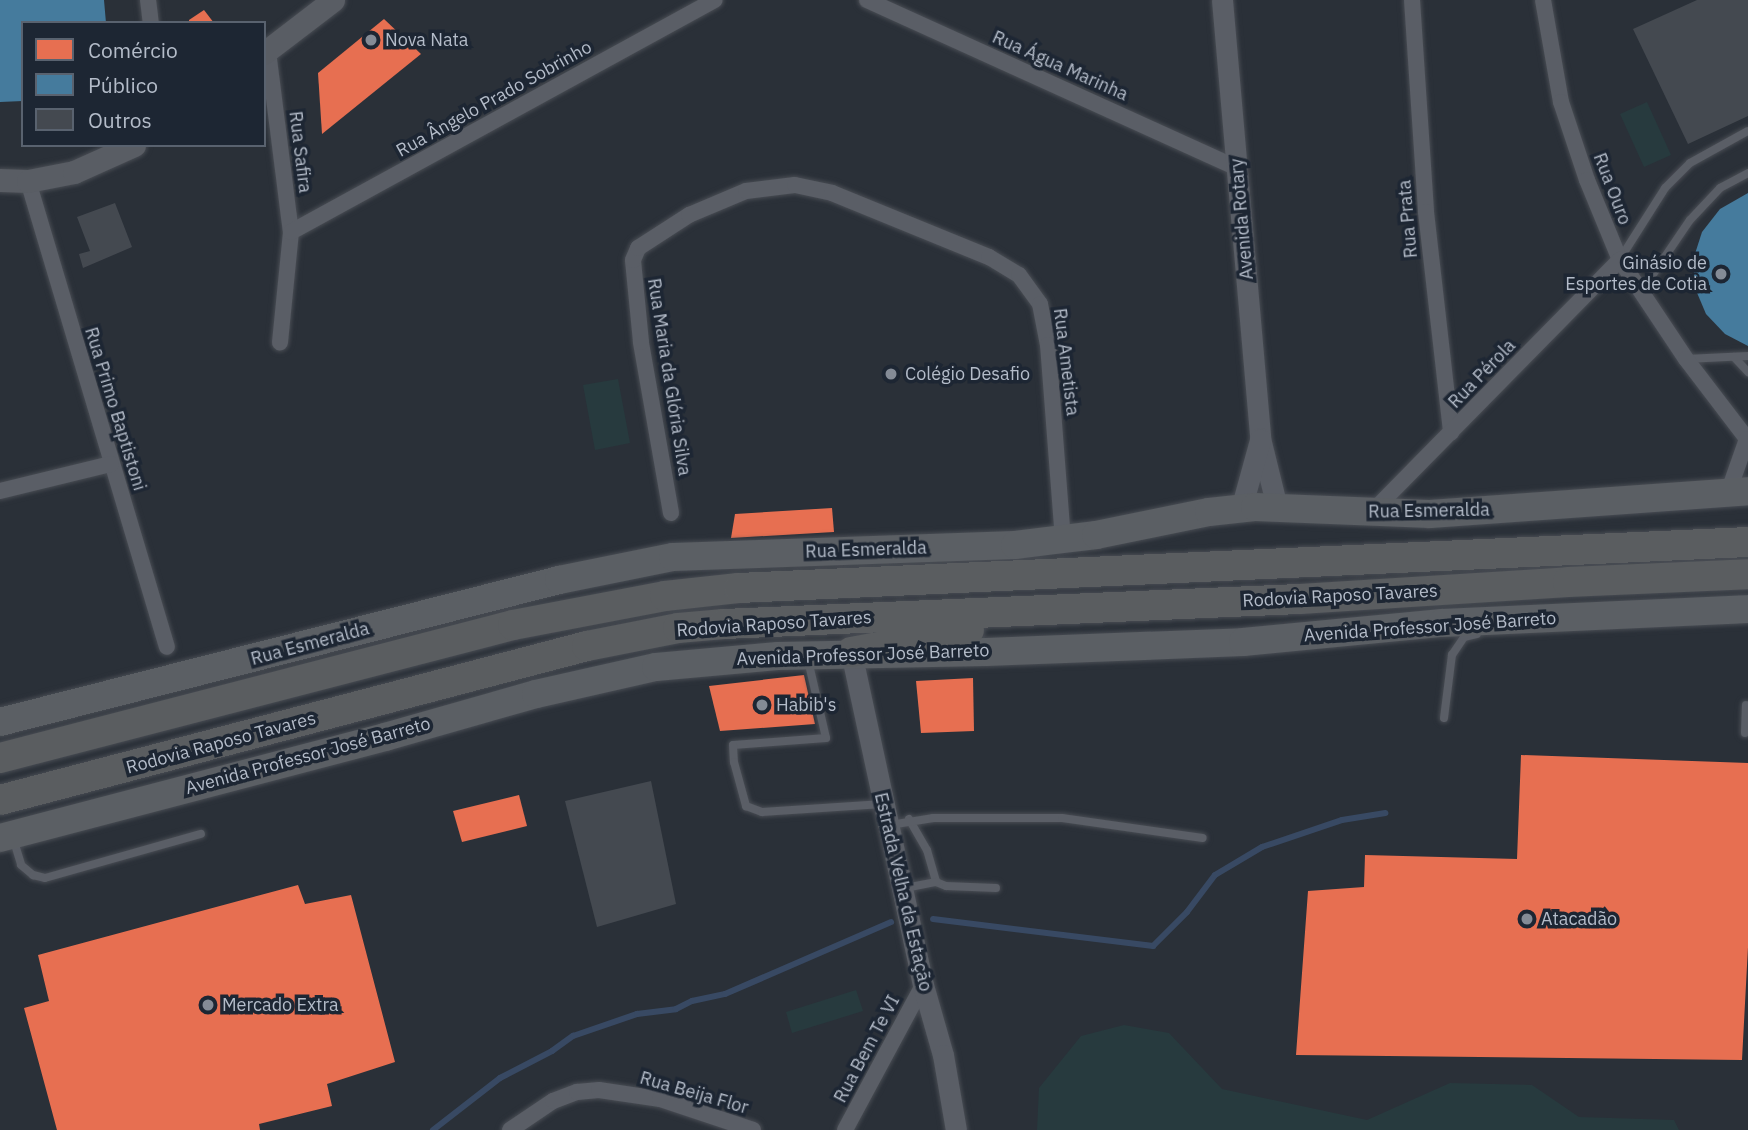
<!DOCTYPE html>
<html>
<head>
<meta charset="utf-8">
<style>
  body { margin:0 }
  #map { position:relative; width:1748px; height:1130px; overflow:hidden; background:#2a3038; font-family:"IBM Plex Sans",sans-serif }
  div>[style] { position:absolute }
  .green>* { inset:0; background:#273a3e }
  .shops>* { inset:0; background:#e76f51 }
  .public>* { inset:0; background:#457b9d }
  .stream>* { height:6px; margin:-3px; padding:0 3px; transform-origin:3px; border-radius:3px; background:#384963 }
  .building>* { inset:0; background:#444950 }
  .roads { filter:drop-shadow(0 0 2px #484c53) drop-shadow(0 0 2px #484c53) }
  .service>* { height:8px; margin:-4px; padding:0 4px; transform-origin:4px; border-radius:4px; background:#5a5e66 }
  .minor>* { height:16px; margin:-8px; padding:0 8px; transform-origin:8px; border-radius:8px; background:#5a5e66 }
  .tertiary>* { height:21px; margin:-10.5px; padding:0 10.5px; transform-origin:10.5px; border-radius:10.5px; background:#5a5e66 }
  .secondary>* { height:23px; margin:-11.5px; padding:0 11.5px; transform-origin:11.5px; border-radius:11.5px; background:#595d64 }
  .trunk>* { height:28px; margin:-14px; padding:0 14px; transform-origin:14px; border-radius:14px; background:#5b5f64 }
  .motorway>* { height:30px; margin:-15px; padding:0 15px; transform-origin:15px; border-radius:15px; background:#5a5d60 }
  .dots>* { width:19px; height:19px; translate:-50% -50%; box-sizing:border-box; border:4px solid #1d2633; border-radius:50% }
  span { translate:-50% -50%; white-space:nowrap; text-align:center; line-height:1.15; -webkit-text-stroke:7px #1d2633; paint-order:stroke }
  .poi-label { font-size:18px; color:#b4bcc9 }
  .left { translate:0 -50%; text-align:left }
  .right { translate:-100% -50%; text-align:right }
  .street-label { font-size:18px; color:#b4bcc9 }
  .legend { position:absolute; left:21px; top:21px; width:245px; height:126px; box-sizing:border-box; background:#1d2633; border:2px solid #59626f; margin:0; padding:9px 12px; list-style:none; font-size:21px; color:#b4bcc9 }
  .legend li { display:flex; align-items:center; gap:14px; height:35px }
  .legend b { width:35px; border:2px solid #59626f }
</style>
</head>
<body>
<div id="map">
  <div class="green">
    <div style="clip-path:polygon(1647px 102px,1671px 155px,1644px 167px,1620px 114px)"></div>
    <div style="clip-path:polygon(618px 379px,630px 443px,595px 450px,583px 385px)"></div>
    <div style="clip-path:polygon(856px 990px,863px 1011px,792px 1033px,786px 1012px)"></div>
    <div style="clip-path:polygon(1124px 1025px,1169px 1033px,1222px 1089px,1367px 1120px,1450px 1083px,1532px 1085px,1579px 1117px,1674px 1120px,1679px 1130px,1037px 1130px,1039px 1088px,1081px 1036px)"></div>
  </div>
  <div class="shops">
    <div style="clip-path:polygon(204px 10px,214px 23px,189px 23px,189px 20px)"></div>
    <div style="clip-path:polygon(384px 19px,421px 54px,322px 134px,318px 73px)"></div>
    <div style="clip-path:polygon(832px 508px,834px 532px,731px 538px,735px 514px)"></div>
    <div style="clip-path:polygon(804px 675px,815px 724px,720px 731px,709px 686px)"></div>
    <div style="clip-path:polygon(973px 678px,974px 731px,921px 733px,916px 681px)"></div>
    <div style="clip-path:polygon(1521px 755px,1748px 763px,1748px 947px,1742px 1060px,1296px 1055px,1308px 891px,1364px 887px,1365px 855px,1517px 859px)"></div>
    <div style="clip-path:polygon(519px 795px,527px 826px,462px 842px,453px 811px)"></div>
    <div style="clip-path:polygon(298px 885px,305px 904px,351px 895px,395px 1062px,327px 1084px,332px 1106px,259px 1124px,260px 1130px,57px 1130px,24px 1008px,49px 1001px,38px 955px)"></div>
  </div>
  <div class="public">
    <div style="clip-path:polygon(0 0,104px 0,106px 23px,23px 23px,23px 101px,0 102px)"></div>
    <div style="clip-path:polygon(1748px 193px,1748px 346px,1725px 334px,1706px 314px,1695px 288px,1693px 260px,1702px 232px,1720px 209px)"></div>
  </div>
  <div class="stream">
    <div style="left:933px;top:919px;width:222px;rotate:7deg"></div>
    <div style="left:1153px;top:946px;width:48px;rotate:-45deg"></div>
    <div style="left:1187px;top:912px;width:46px;rotate:-52.9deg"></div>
    <div style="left:1215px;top:875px;width:55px;rotate:-30.8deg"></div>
    <div style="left:1262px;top:847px;width:84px;rotate:-18.6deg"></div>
    <div style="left:1342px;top:820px;width:44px;rotate:-9.2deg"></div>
    <div style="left:433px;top:1130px;width:85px;rotate:-37.8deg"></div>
    <div style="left:500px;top:1078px;width:59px;rotate:-27.4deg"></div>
    <div style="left:552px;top:1051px;width:26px;rotate:-36deg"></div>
    <div style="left:573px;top:1036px;width:68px;rotate:-19deg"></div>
    <div style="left:637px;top:1014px;width:39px;rotate:-7deg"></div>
    <div style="left:676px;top:1009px;width:18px;rotate:-27deg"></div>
    <div style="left:692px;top:1001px;width:34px;rotate:-12deg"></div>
    <div style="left:725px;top:994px;width:181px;rotate:-23.4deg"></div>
  </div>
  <div class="building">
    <div style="clip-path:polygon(1697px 0,1748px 0,1748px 116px,1688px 144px,1633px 29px)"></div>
    <div style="clip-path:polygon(115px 203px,132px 247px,83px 268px,79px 254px,90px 251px,77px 217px)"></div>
    <div style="clip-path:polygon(651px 781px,676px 904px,597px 927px,565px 801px)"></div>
  </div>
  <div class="roads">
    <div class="service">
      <div style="left:1620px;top:259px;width:84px;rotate:-57.6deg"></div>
      <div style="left:1665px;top:188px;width:35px;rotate:-45deg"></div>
      <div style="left:1690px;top:163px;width:66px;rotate:-28.9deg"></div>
      <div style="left:1641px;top:292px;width:87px;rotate:-55.8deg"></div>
      <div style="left:1690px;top:220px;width:44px;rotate:-46.8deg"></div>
      <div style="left:1720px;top:188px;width:32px;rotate:-28deg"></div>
      <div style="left:1734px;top:357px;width:21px;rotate:47deg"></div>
      <div style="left:1686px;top:359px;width:62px;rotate:-2.8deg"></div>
      <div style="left:808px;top:660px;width:80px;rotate:77deg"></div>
      <div style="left:826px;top:738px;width:93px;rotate:175.7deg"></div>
      <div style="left:733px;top:745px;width:17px;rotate:87deg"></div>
      <div style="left:734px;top:762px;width:46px;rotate:74.7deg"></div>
      <div style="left:746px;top:806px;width:17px;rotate:21deg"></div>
      <div style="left:762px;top:812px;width:121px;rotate:-3.8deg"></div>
      <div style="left:1444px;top:718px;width:64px;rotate:-82.8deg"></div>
      <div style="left:1452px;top:655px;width:22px;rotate:-56deg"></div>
      <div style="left:1464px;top:637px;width:13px;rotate:-13deg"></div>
      <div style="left:1745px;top:733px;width:28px;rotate:-88deg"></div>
      <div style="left:909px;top:819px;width:36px;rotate:60deg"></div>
      <div style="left:927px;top:850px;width:33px;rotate:74deg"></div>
      <div style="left:936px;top:882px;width:11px;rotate:22deg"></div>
      <div style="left:946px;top:886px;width:50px;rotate:2.3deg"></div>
      <div style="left:890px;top:825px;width:44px;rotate:-9.2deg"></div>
      <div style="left:933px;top:818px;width:129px"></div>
      <div style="left:1062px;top:818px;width:142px;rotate:8.1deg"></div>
      <div style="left:13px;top:838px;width:28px;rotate:73deg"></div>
      <div style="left:21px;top:865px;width:16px;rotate:40deg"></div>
      <div style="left:33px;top:875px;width:12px;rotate:14deg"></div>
      <div style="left:45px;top:878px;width:162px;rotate:-15.8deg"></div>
      <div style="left:905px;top:888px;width:32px;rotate:-11deg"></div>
    </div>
    <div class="minor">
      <div style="left:148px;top:0;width:23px;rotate:83deg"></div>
      <div style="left:867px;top:0;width:407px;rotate:24.4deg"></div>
      <div style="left:1412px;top:0;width:212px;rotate:86.2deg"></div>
      <div style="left:1426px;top:212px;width:222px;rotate:83.5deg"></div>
      <div style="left:1543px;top:0;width:104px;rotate:80deg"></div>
      <div style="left:1561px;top:102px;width:82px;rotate:71.6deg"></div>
      <div style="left:1587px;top:180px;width:87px;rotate:67.6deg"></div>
      <div style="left:1620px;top:260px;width:119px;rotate:56.3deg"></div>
      <div style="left:1686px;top:359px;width:102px;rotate:52.6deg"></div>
      <div style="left:268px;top:51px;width:182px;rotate:82.8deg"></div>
      <div style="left:291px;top:232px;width:111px;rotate:95.7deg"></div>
      <div style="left:28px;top:181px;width:486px;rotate:73.4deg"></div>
      <div style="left:291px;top:232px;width:483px;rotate:-28.7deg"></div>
      <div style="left:0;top:491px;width:114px;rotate:-13.7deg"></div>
      <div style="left:1728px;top:493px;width:57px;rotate:-70.6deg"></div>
      <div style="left:671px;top:513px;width:174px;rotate:-100deg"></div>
      <div style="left:641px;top:342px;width:82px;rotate:-95.6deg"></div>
      <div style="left:633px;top:260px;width:13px;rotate:-67deg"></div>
      <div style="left:638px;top:248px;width:61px;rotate:-32.9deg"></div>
      <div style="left:689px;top:215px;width:62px;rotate:-22.8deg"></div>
      <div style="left:746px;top:191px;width:49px;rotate:-7deg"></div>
      <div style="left:795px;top:185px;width:38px;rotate:12deg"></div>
      <div style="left:832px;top:193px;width:170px;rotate:22.2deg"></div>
      <div style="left:989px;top:257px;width:35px;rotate:31deg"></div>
      <div style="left:1019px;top:275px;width:36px;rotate:54deg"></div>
      <div style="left:1040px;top:304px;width:42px;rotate:79deg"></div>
      <div style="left:1048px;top:345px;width:195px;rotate:85.6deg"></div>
      <div style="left:1371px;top:513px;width:355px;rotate:-45.5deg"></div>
      <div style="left:510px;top:1130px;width:52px;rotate:-34deg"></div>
      <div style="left:553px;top:1101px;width:26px;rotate:-21deg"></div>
      <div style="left:577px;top:1092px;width:22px;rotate:-5deg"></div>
      <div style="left:599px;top:1090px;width:62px;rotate:8.4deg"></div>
      <div style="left:660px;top:1099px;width:98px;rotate:18.4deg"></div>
      <div style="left:845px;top:1130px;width:165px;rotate:-61.7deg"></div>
    </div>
    <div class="tertiary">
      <div style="left:1222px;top:0;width:440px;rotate:85deg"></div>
      <div style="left:1260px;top:438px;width:71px;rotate:76.2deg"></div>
      <div style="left:1241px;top:509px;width:72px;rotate:-74.6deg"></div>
      <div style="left:851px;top:652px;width:341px;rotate:77.8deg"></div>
      <div style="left:923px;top:985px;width:73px;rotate:74.1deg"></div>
      <div style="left:943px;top:1055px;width:76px;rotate:80.2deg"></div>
    </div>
    <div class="secondary">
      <div style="left:264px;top:53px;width:87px;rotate:-37.5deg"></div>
      <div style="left:0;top:180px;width:28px;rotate:2deg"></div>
      <div style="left:28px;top:181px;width:47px;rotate:-11.1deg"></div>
      <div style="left:74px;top:172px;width:66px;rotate:-24.2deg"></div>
    </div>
    <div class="trunk">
      <div style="left:0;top:722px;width:577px;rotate:-14.25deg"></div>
      <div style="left:559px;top:580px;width:116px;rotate:-11.4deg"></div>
      <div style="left:673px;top:557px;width:342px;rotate:-2deg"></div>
      <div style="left:1015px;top:545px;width:82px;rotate:-7deg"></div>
      <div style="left:1096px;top:535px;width:115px;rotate:-11.5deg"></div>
      <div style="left:1209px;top:512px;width:46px;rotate:-6.2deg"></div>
      <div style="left:1255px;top:507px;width:175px;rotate:2.3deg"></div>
      <div style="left:1430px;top:514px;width:319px;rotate:-4.1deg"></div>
      <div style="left:0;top:838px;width:398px;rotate:-14.7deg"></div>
      <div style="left:385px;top:737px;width:157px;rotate:-15.9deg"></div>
      <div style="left:536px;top:694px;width:123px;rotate:-12.7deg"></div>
      <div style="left:656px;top:667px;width:122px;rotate:-5.2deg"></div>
      <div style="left:778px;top:656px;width:208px;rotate:-1.1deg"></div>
      <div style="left:986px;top:652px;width:257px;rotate:-2.2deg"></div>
      <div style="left:1243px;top:642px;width:200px;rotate:-5.5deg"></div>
      <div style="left:1442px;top:623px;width:306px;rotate:-2.6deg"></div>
    </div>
    <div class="motorway">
      <div style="left:851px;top:652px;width:120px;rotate:-10.6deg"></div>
      <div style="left:0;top:758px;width:530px;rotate:-14.53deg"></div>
      <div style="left:513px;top:625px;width:155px;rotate:-10.8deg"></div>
      <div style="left:665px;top:596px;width:74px;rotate:-6.2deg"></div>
      <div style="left:739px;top:588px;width:1010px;rotate:-2.61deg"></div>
      <div style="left:0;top:800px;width:607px;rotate:-14.7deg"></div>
      <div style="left:587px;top:646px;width:93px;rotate:-11.2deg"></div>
      <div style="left:678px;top:628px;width:46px;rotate:-5deg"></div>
      <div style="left:724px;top:624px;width:577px;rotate:-2.49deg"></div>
      <div style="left:1300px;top:599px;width:269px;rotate:-3.6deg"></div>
      <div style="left:1568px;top:582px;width:180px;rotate:-2.5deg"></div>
    </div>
  </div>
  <div class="dots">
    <div style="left:371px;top:40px;background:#848b96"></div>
    <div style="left:1721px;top:274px;background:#848b96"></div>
    <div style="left:891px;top:374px;background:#848b96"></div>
    <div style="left:762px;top:705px;background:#848b96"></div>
    <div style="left:1527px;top:919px;background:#848b96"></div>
    <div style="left:208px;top:1005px;background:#848b96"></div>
  </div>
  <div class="poi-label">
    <span class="left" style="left:385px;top:40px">Nova Nata</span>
    <span class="right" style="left:1707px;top:274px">Ginásio de<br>Esportes de Cotia</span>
    <span class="left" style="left:905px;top:374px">Colégio Desafio</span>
    <span class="left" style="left:776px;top:705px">Habib's</span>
    <span class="left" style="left:1541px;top:919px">Atacadão</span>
    <span class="left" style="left:222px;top:1005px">Mercado Extra</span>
  </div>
  <div class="street-label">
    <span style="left:1060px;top:66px;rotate:24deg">Rua Água Marinha</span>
    <span style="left:494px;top:99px;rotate:-29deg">Rua Ângelo Prado Sobrinho</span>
    <span style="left:300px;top:152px;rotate:83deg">Rua Safira</span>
    <span style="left:1612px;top:189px;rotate:69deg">Rua Ouro</span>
    <span style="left:1242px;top:219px;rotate:-95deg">Avenida Rotary</span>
    <span style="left:1408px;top:219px;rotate:-95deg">Rua Prata</span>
    <span style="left:1066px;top:362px;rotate:83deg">Rua Ametista</span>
    <span style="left:1482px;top:374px;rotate:-46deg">Rua Pérola</span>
    <span style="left:669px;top:377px;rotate:81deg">Rua Maria da Glória Silva</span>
    <span style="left:115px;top:409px;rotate:73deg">Rua Primo Baptistoni</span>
    <span style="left:1429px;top:511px;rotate:-1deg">Rua Esmeralda</span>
    <span style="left:866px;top:550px;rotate:-2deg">Rua Esmeralda</span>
    <span style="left:1340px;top:596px;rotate:-3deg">Rodovia Raposo Tavares</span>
    <span style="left:774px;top:624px;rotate:-4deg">Rodovia Raposo Tavares</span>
    <span style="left:1430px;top:627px;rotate:-4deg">Avenida Professor José Barreto</span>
    <span style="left:310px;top:644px;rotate:-15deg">Rua Esmeralda</span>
    <span style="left:863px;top:655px;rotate:-2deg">Avenida Professor José Barreto</span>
    <span style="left:221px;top:743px;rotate:-15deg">Rodovia Raposo Tavares</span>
    <span style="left:308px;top:756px;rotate:-15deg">Avenida Professor José Barreto</span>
    <span style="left:903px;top:892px;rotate:77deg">Estrada Velha da Estação</span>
    <span style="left:867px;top:1049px;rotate:-62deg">Rua Bem Te VI</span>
    <span style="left:694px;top:1093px;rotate:16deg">Rua Beija Flor</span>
  </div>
  <ul class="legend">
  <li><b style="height:19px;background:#e76f51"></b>Comércio</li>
  <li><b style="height:19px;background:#457b9d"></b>Público</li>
  <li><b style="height:19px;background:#444950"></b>Outros</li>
  </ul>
</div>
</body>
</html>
